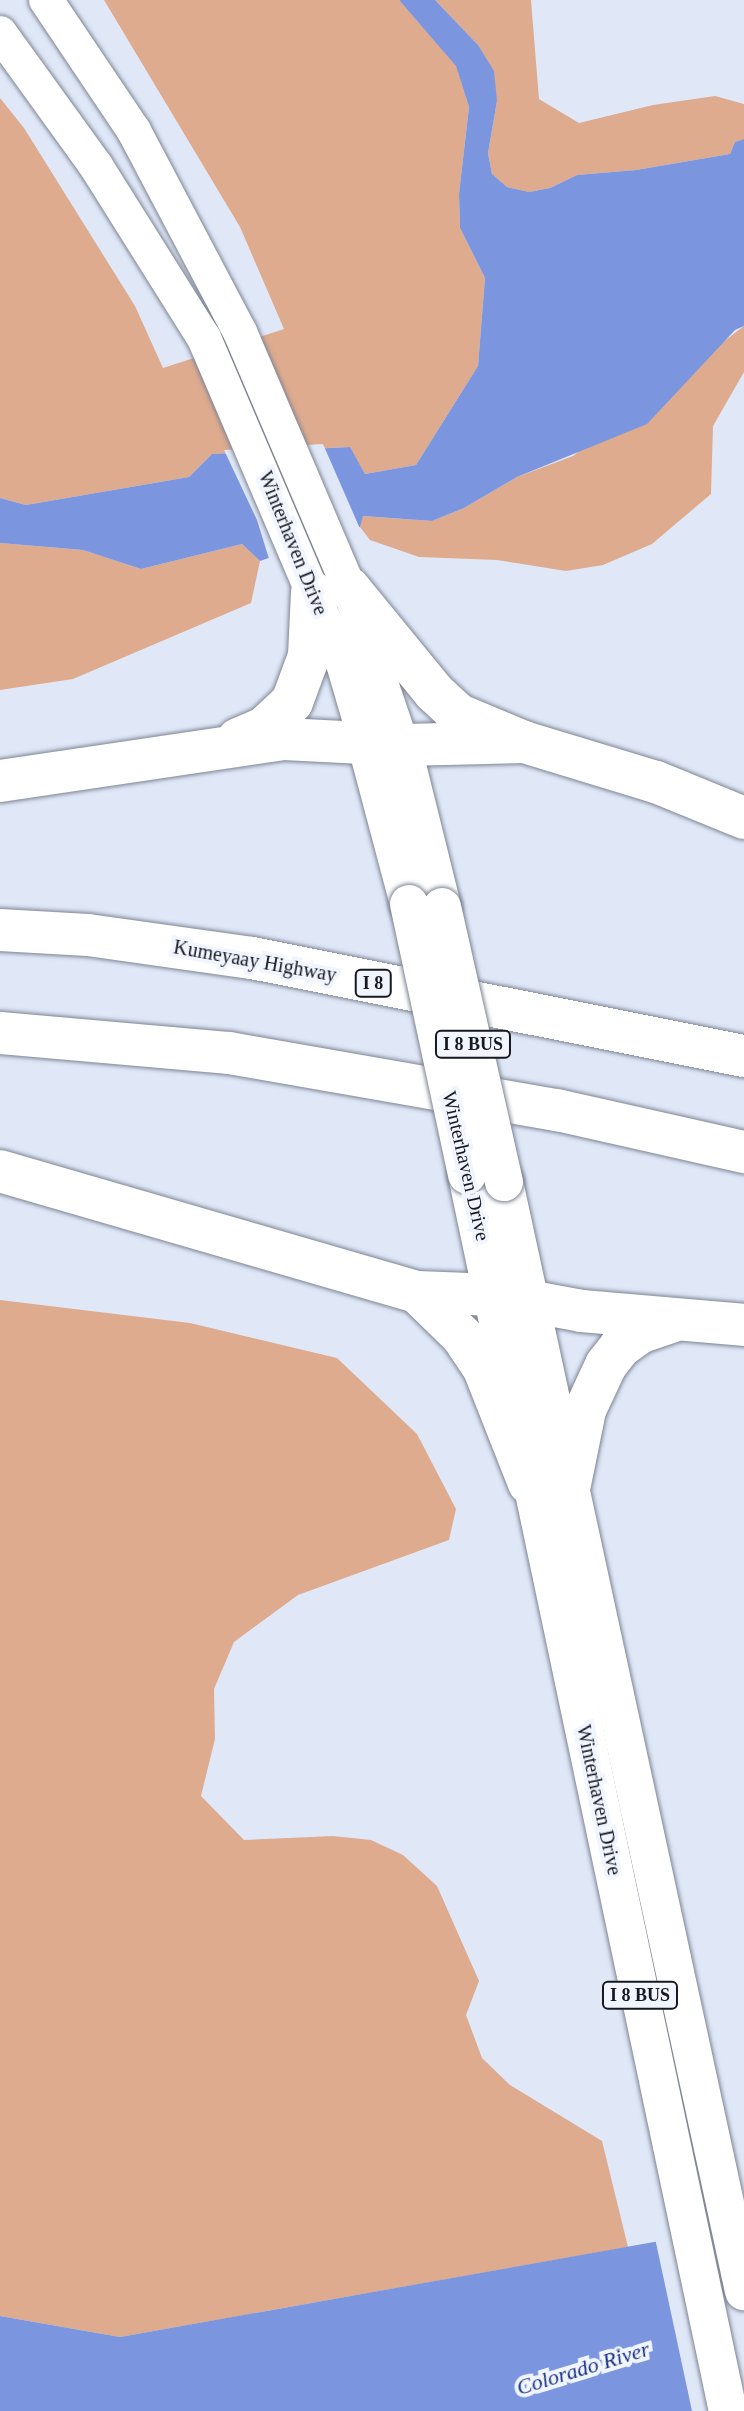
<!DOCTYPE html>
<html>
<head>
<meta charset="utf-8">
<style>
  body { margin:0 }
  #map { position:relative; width:744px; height:2411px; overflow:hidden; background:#e0e8f8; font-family:Georgia,serif }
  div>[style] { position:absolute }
  .green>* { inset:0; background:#deab8f }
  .water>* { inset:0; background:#7b96de }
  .pier>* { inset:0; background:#e0e8f8 }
  .roads { filter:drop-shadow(0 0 2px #7d8493) drop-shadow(0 0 2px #7d8493) }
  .secondary>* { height:34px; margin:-17px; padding:0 17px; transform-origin:17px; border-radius:17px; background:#fff }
  .primary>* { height:38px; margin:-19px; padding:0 19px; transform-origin:19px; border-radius:19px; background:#fff }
  .motorway>* { height:42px; margin:-21px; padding:0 21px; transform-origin:21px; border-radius:21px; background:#fff }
  .bridges { filter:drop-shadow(0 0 2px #7d8493) drop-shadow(0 0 2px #7d8493) }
  .primary-bridge>* { height:38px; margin:-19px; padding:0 19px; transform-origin:19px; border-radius:19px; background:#fff }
  span { translate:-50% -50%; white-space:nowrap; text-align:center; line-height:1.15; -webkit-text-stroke:8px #f0f5ff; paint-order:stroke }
  .shield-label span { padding:2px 6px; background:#f0f5ff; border:2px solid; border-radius:6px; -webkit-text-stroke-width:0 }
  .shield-label { font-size:18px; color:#17191f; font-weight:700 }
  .street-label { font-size:20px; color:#17191f }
  .water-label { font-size:22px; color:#1c3285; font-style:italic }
</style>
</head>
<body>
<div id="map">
  <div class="green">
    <div style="clip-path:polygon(104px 0,399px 0,456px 65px,469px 107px,459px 194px,460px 228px,485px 278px,478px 366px,416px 465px,365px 474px,349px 447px,212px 454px,189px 477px,26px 505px,0 498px,0 98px,24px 128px,135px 306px,163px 368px,284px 329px,240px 227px)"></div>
    <div style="clip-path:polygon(435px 0,531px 0,539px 99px,579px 123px,653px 105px,715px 96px,744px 104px,744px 139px,735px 142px,730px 154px,636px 170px,577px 175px,550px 188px,529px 192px,507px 187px,492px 174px,488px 153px,497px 101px,478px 45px)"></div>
    <div style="clip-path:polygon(744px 326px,744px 372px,713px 426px,711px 494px,652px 544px,603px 565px,566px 571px,497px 560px,419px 557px,370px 540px,360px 527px,362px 516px,432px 521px,464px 508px,517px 477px,573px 456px)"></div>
    <div style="clip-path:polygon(0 543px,83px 550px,141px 569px,242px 544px,260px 561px,251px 603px,73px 679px,0 690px)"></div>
    <div style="clip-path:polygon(0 1300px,190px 1323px,337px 1358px,417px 1434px,456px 1509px,449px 1540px,298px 1595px,234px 1642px,214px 1689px,215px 1739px,201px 1796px,244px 1840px,333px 1836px,371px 1840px,403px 1855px,437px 1886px,479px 1981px,466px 2015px,482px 2058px,510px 2085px,602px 2141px,628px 2247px,120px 2337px,0 2316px)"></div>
  </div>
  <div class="water">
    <div style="clip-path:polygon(399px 0,435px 0,478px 45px,494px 71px,497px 101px,488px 153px,492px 174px,507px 187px,529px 192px,550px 188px,577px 175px,636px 170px,730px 154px,735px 142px,744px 139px,744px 326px,735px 330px,647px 424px,517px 477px,464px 508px,432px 521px,363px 516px,360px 527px,260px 561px,242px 544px,141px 569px,83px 550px,0 543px,0 498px,26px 505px,189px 477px,212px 454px,350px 447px,365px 474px,416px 465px,478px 366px,485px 278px,460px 228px,459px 194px,469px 107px,456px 66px)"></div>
    <div style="clip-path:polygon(744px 2226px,744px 2411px,0 2411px,0 2316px,120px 2337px)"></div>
  </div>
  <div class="pier">
    <div style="clip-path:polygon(323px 444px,361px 531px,270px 562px,257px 520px,224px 450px)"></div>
    <div style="clip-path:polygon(744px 2222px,744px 2411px,692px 2411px,655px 2238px)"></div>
  </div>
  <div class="roads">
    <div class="secondary">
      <div style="left:46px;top:0;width:158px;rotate:56.1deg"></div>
      <div style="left:134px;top:131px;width:227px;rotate:62.2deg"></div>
      <div style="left:240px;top:332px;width:278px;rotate:66.9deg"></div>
      <div style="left:349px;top:588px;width:166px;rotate:71.3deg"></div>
      <div style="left:0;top:33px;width:164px;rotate:54.2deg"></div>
      <div style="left:96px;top:166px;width:203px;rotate:57.9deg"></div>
      <div style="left:204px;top:338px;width:358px;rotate:66.9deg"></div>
      <div style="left:344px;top:667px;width:78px;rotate:73.7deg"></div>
    </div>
    <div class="primary">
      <div style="left:366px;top:742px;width:168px;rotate:75.1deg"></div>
      <div style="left:402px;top:745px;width:167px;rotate:76.1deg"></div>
      <div style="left:467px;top:1175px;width:1263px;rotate:78.08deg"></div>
      <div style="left:504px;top:1182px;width:1135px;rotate:77.79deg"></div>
    </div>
    <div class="motorway">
      <div style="left:349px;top:588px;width:134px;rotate:50.7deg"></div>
      <div style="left:434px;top:692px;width:34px;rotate:43deg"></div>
      <div style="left:459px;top:715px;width:70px;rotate:22.6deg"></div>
      <div style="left:524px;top:742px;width:138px;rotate:16.9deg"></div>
      <div style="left:656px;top:782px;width:95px;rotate:22.2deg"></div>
      <div style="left:238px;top:739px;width:28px;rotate:-23deg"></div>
      <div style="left:264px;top:728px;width:38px;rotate:-43deg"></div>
      <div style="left:292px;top:702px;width:49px;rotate:-69.7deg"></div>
      <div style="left:309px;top:656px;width:64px;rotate:-87.3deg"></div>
      <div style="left:0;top:781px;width:287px;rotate:-8.4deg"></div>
      <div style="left:284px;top:739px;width:118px;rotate:2.9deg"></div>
      <div style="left:402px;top:745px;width:122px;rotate:-1.4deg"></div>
      <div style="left:0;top:930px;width:88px;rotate:3.3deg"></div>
      <div style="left:88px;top:935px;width:166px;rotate:8deg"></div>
      <div style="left:252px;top:958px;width:502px;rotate:11.27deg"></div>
      <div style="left:0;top:1033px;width:230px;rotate:5deg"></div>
      <div style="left:229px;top:1053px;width:333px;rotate:9.9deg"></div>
      <div style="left:557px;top:1110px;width:192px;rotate:12.7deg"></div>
      <div style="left:0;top:1171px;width:434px;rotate:16.2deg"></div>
      <div style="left:417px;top:1292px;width:63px;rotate:44.4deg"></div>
      <div style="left:462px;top:1336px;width:40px;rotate:56deg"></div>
      <div style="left:484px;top:1369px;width:123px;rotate:68.5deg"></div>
      <div style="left:417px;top:1292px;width:78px;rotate:2.2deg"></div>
      <div style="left:495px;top:1295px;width:88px;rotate:10.4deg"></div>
      <div style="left:582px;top:1311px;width:163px;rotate:4.9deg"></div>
      <div style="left:570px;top:1484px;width:76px;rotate:-78.5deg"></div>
      <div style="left:585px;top:1410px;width:50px;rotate:-65deg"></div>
      <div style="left:606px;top:1365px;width:23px;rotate:-52deg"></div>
      <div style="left:620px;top:1347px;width:24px;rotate:-36deg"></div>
      <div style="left:639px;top:1333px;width:34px;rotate:-19deg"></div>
    </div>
  </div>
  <div class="bridges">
    <div class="primary-bridge">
      <div style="left:409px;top:904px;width:277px;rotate:77.9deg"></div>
      <div style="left:442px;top:907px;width:282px;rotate:77.3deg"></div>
    </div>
  </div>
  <div class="shield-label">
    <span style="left:373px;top:983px">I 8</span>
    <span style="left:473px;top:1044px">I 8 BUS</span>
    <span style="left:640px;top:1995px">I 8 BUS</span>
  </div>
  <div class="street-label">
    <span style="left:293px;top:543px;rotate:68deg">Winterhaven Drive</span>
    <span style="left:255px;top:961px;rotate:10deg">Kumeyaay Highway</span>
    <span style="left:466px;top:1166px;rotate:77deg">Winterhaven Drive</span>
    <span style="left:599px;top:1800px;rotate:78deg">Winterhaven Drive</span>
  </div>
  <div class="water-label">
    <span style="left:583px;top:2368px;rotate:-17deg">Colorado River</span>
  </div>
</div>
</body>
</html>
